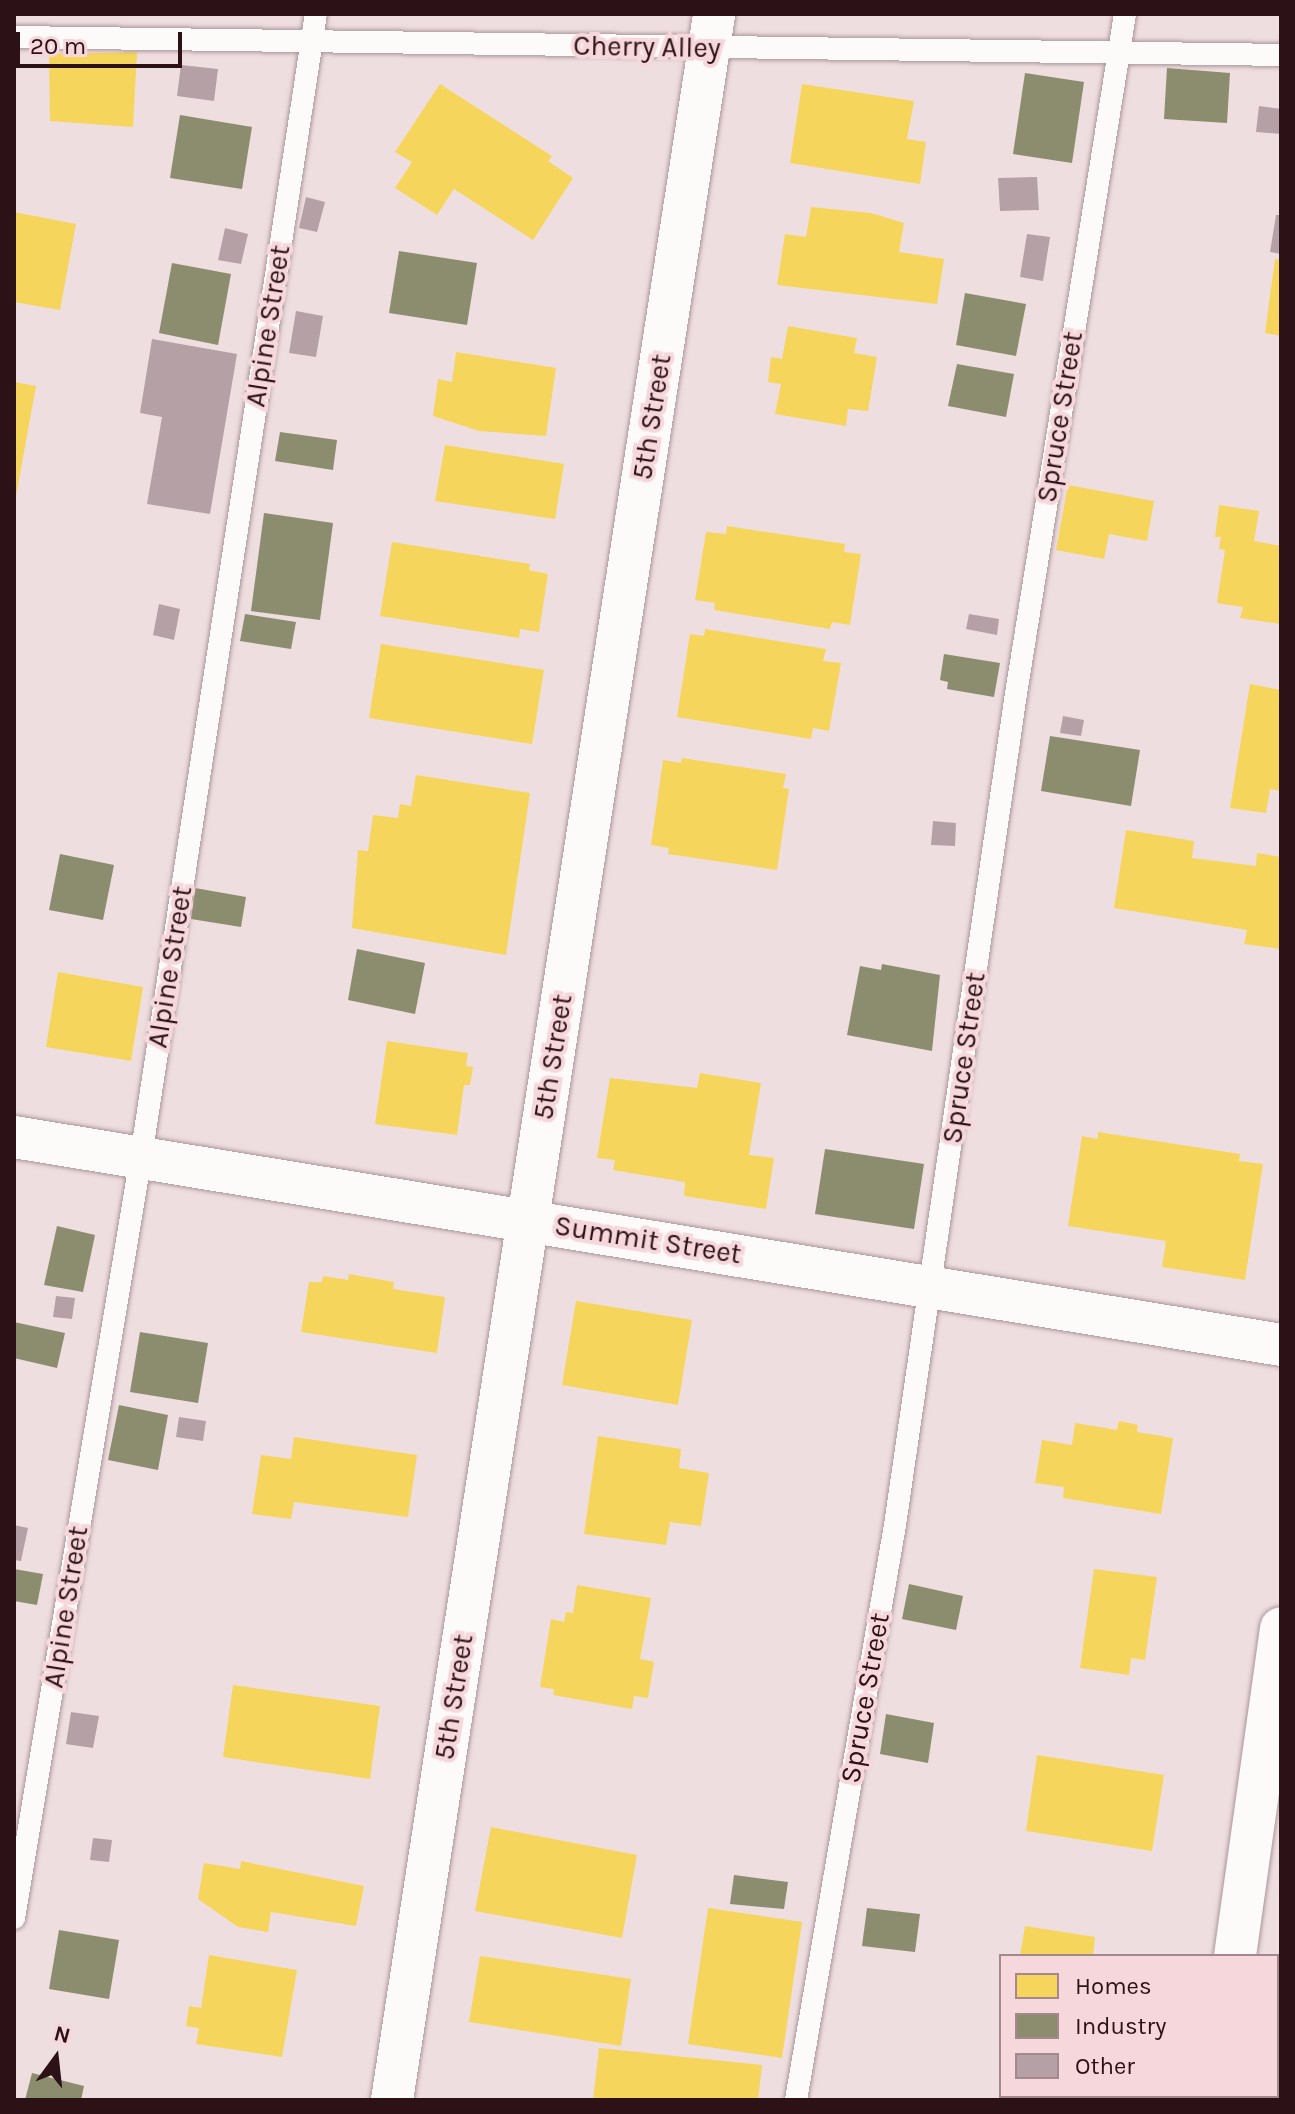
<!DOCTYPE html>
<html>
<head>
<meta charset="utf-8">
<style>
  body { margin:0 }
  #map { position:relative; width:1295px; height:2114px; overflow:hidden; background:#efdee0; font-family:Karla,sans-serif }
  div>[style] { position:absolute }
  .homes>* { inset:0; background:#f6d55c }
  .industry>* { inset:0; background:#8c8c6e }
  .building>* { inset:0; background:#b5a1a5 }
  .roads { filter:drop-shadow(0 0 2px #ab969a) drop-shadow(0 0 2px #ab969a) }
  .lane>* { height:22px; margin:-11px; padding:0 11px; transform-origin:11px; border-radius:11px; background:#fdfafa }
  .street>* { height:42px; margin:-21px; padding:0 21px; transform-origin:21px; border-radius:21px; background:#fdfafa }
  span { translate:-50% -50%; white-space:nowrap; text-align:center; line-height:1.15; -webkit-text-stroke:8px #f6d7db; paint-order:stroke }
  .street-label { font-size:28px; color:#2c1217 }
  .frame { position:absolute; inset:0; border:16px solid #2c1217; pointer-events:none }
  .legend { position:absolute; left:999px; top:1954px; width:280px; height:144px; box-sizing:border-box; background:#f6d7db; border:2px solid #a5888d; margin:0; padding:10px 14px; list-style:none; font-size:24px; color:#2c1217 }
  .legend li { display:flex; align-items:center; gap:16px; height:40px }
  .legend b { width:40px; border:2px solid #a5888d }
  .north { position:absolute; left:16px; top:2018px; width:80px; height:80px; -webkit-text-stroke:6px #f6d7db; paint-order:stroke; rotate:15deg; font-size:22px; font-weight:700; line-height:32px; text-align:center; color:#2c1217 }
  .north::after { content:''; display:block; margin:auto; width:28px; height:36px; background:#2c1217; clip-path:polygon(50% 0,100% 100%,50% 72%,0 100%) }
  .scale { position:absolute; left:16px; top:32px; width:166px; height:36px; box-sizing:border-box; border:4px solid #2c1217; border-top:0; padding-left:10px; font-size:24px; line-height:28px; white-space:nowrap; color:#2c1217; -webkit-text-stroke:6px #f6d7db; paint-order:stroke }
</style>
</head>
<body>
<div id="map">
  <div class="homes">
    <div style="clip-path:polygon(137px 52px,133px 127px,50px 121px,49px 54px)"></div>
    <div style="clip-path:polygon(440px 84px,552px 156px,548px 161px,573px 178px,533px 240px,454px 189px,437px 215px,395px 188px,412px 162px,395px 152px)"></div>
    <div style="clip-path:polygon(802px 84px,914px 101px,907px 139px,926px 142px,920px 184px,790px 163px)"></div>
    <div style="clip-path:polygon(811px 207px,871px 213px,904px 223px,899px 252px,944px 259px,937px 304px,777px 285px,785px 234px,806px 237px)"></div>
    <div style="clip-path:polygon(14px 212px,76px 224px,60px 310px,14px 302px)"></div>
    <div style="clip-path:polygon(1275px 259px,1281px 260px,1281px 336px,1265px 333px)"></div>
    <div style="clip-path:polygon(788px 326px,857px 338px,854px 353px,877px 357px,868px 411px,848px 409px,846px 426px,775px 414px,781px 384px,768px 382px,771px 357px,782px 359px)"></div>
    <div style="clip-path:polygon(456px 352px,556px 368px,546px 436px,479px 431px,433px 416px,438px 379px,452px 382px)"></div>
    <div style="clip-path:polygon(14px 382px,36px 386px,16px 496px,14px 496px)"></div>
    <div style="clip-path:polygon(445px 445px,564px 464px,555px 519px,435px 501px)"></div>
    <div style="clip-path:polygon(1068px 485px,1154px 501px,1147px 541px,1109px 534px,1104px 559px,1056px 550px)"></div>
    <div style="clip-path:polygon(1219px 505px,1259px 511px,1254px 541px,1281px 546px,1281px 624px,1240px 618px,1243px 607px,1217px 603px,1225px 550px,1219px 549px,1221px 537px,1215px 537px)"></div>
    <div style="clip-path:polygon(727px 526px,845px 544px,844px 552px,861px 554px,850px 625px,832px 622px,830px 629px,714px 610px,715px 603px,695px 600px,706px 532px,726px 534px)"></div>
    <div style="clip-path:polygon(392px 542px,530px 564px,529px 570px,548px 574px,539px 632px,520px 629px,519px 638px,380px 616px)"></div>
    <div style="clip-path:polygon(705px 629px,826px 649px,823px 661px,841px 663px,829px 731px,813px 728px,811px 739px,677px 717px,690px 634px,704px 636px)"></div>
    <div style="clip-path:polygon(381px 644px,544px 670px,532px 744px,369px 718px)"></div>
    <div style="clip-path:polygon(1250px 684px,1281px 690px,1281px 791px,1270px 789px,1266px 813px,1230px 808px)"></div>
    <div style="clip-path:polygon(682px 758px,786px 774px,783px 788px,789px 789px,777px 870px,668px 854px,669px 848px,651px 845px,663px 760px,681px 763px)"></div>
    <div style="clip-path:polygon(416px 775px,530px 793px,506px 955px,352px 928px,358px 850px,368px 851px,373px 815px,398px 818px,400px 804px,411px 806px)"></div>
    <div style="clip-path:polygon(1126px 830px,1194px 841px,1192px 858px,1256px 866px,1257px 853px,1281px 857px,1281px 949px,1244px 944px,1247px 930px,1114px 908px)"></div>
    <div style="clip-path:polygon(58px 972px,143px 987px,131px 1061px,46px 1047px)"></div>
    <div style="clip-path:polygon(387px 1041px,468px 1053px,466px 1066px,473px 1067px,470px 1085px,464px 1085px,457px 1135px,375px 1124px)"></div>
    <div style="clip-path:polygon(700px 1073px,761px 1083px,749px 1155px,774px 1158px,766px 1209px,684px 1196px,685px 1182px,613px 1170px,615px 1160px,597px 1158px,610px 1078px,697px 1088px)"></div>
    <div style="clip-path:polygon(1098px 1132px,1240px 1154px,1239px 1161px,1263px 1164px,1245px 1280px,1162px 1267px,1166px 1241px,1068px 1226px,1082px 1136px,1098px 1139px)"></div>
    <div style="clip-path:polygon(349px 1274px,394px 1282px,393px 1289px,445px 1297px,437px 1353px,301px 1332px,309px 1282px,322px 1282px,323px 1276px,348px 1280px)"></div>
    <div style="clip-path:polygon(576px 1301px,692px 1320px,678px 1405px,562px 1385px)"></div>
    <div style="clip-path:polygon(1119px 1421px,1138px 1425px,1137px 1432px,1173px 1438px,1161px 1514px,1063px 1498px,1064px 1487px,1035px 1483px,1042px 1440px,1072px 1445px,1075px 1423px,1117px 1430px)"></div>
    <div style="clip-path:polygon(598px 1436px,681px 1449px,679px 1468px,709px 1473px,701px 1526px,670px 1522px,666px 1545px,584px 1534px)"></div>
    <div style="clip-path:polygon(294px 1437px,417px 1455px,408px 1517px,294px 1502px,291px 1519px,252px 1514px,261px 1455px,291px 1459px)"></div>
    <div style="clip-path:polygon(1094px 1569px,1157px 1577px,1145px 1660px,1131px 1658px,1129px 1675px,1080px 1668px)"></div>
    <div style="clip-path:polygon(577px 1585px,651px 1598px,640px 1659px,654px 1662px,648px 1698px,634px 1696px,632px 1709px,553px 1695px,554px 1689px,540px 1687px,551px 1619px,564px 1622px,566px 1612px,573px 1613px)"></div>
    <div style="clip-path:polygon(233px 1685px,380px 1706px,370px 1779px,223px 1757px)"></div>
    <div style="clip-path:polygon(1037px 1755px,1164px 1775px,1152px 1851px,1026px 1831px)"></div>
    <div style="clip-path:polygon(491px 1827px,637px 1855px,622px 1938px,475px 1911px)"></div>
    <div style="clip-path:polygon(241px 1861px,364px 1886px,356px 1926px,271px 1912px,268px 1932px,238px 1927px,198px 1899px,204px 1863px,240px 1869px)"></div>
    <div style="clip-path:polygon(708px 1908px,802px 1922px,782px 2058px,688px 2044px)"></div>
    <div style="clip-path:polygon(1025px 1926px,1095px 1937px,1093px 1956px,1020px 1956px)"></div>
    <div style="clip-path:polygon(209px 1955px,297px 1970px,282px 2057px,196px 2044px,199px 2028px,186px 2026px,189px 2006px,201px 2008px)"></div>
    <div style="clip-path:polygon(480px 1956px,631px 1979px,621px 2046px,469px 2022px)"></div>
    <div style="clip-path:polygon(599px 2048px,762px 2065px,758px 2100px,593px 2100px)"></div>
  </div>
  <div class="industry">
    <div style="clip-path:polygon(1167px 68px,1230px 73px,1227px 123px,1164px 119px)"></div>
    <div style="clip-path:polygon(1025px 73px,1084px 82px,1072px 163px,1013px 154px)"></div>
    <div style="clip-path:polygon(180px 115px,252px 127px,242px 189px,170px 178px)"></div>
    <div style="clip-path:polygon(399px 251px,477px 263px,467px 325px,389px 313px)"></div>
    <div style="clip-path:polygon(172px 263px,231px 274px,218px 345px,159px 333px)"></div>
    <div style="clip-path:polygon(965px 293px,1026px 304px,1016px 356px,956px 345px)"></div>
    <div style="clip-path:polygon(957px 364px,1014px 374px,1006px 417px,948px 406px)"></div>
    <div style="clip-path:polygon(280px 432px,337px 440px,333px 470px,275px 461px)"></div>
    <div style="clip-path:polygon(264px 513px,333px 523px,320px 620px,251px 611px)"></div>
    <div style="clip-path:polygon(245px 614px,296px 622px,291px 649px,240px 641px)"></div>
    <div style="clip-path:polygon(944px 654px,1000px 663px,994px 697px,947px 689px,948px 682px,940px 680px)"></div>
    <div style="clip-path:polygon(1050px 736px,1140px 750px,1131px 806px,1041px 791px)"></div>
    <div style="clip-path:polygon(60px 854px,114px 865px,103px 920px,49px 910px)"></div>
    <div style="clip-path:polygon(195px 888px,246px 897px,241px 927px,191px 919px)"></div>
    <div style="clip-path:polygon(357px 949px,425px 963px,415px 1014px,348px 1000px)"></div>
    <div style="clip-path:polygon(882px 964px,940px 975px,932px 1051px,847px 1035px,860px 966px,881px 970px)"></div>
    <div style="clip-path:polygon(825px 1149px,924px 1164px,914px 1229px,815px 1214px)"></div>
    <div style="clip-path:polygon(57px 1226px,95px 1235px,83px 1292px,44px 1285px)"></div>
    <div style="clip-path:polygon(14px 1322px,65px 1333px,57px 1368px,14px 1358px)"></div>
    <div style="clip-path:polygon(140px 1332px,208px 1343px,198px 1403px,130px 1392px)"></div>
    <div style="clip-path:polygon(119px 1405px,168px 1415px,158px 1470px,108px 1460px)"></div>
    <div style="clip-path:polygon(14px 1569px,43px 1574px,37px 1605px,14px 1601px)"></div>
    <div style="clip-path:polygon(909px 1584px,963px 1596px,956px 1630px,902px 1619px)"></div>
    <div style="clip-path:polygon(886px 1714px,934px 1723px,928px 1763px,880px 1754px)"></div>
    <div style="clip-path:polygon(734px 1875px,788px 1882px,784px 1909px,730px 1904px)"></div>
    <div style="clip-path:polygon(867px 1908px,920px 1914px,915px 1952px,862px 1946px)"></div>
    <div style="clip-path:polygon(59px 1930px,119px 1940px,109px 1999px,49px 1989px)"></div>
    <div style="clip-path:polygon(32px 2073px,84px 2086px,81px 2100px,25px 2100px)"></div>
  </div>
  <div class="building">
    <div style="clip-path:polygon(181px 65px,218px 69px,214px 101px,177px 96px)"></div>
    <div style="clip-path:polygon(1259px 106px,1281px 109px,1281px 134px,1256px 132px)"></div>
    <div style="clip-path:polygon(1037px 177px,1039px 210px,1000px 211px,998px 178px)"></div>
    <div style="clip-path:polygon(306px 197px,325px 202px,317px 232px,299px 228px)"></div>
    <div style="clip-path:polygon(1276px 215px,1281px 215px,1281px 254px,1270px 252px)"></div>
    <div style="clip-path:polygon(225px 228px,248px 234px,241px 264px,218px 260px)"></div>
    <div style="clip-path:polygon(1027px 234px,1050px 237px,1043px 281px,1020px 277px)"></div>
    <div style="clip-path:polygon(296px 311px,323px 316px,316px 357px,289px 353px)"></div>
    <div style="clip-path:polygon(152px 339px,237px 354px,210px 514px,147px 504px,162px 417px,140px 413px)"></div>
    <div style="clip-path:polygon(159px 604px,180px 609px,174px 640px,153px 635px)"></div>
    <div style="clip-path:polygon(969px 614px,999px 619px,997px 635px,966px 629px)"></div>
    <div style="clip-path:polygon(1063px 716px,1084px 720px,1081px 736px,1060px 733px)"></div>
    <div style="clip-path:polygon(933px 821px,956px 823px,955px 846px,931px 845px)"></div>
    <div style="clip-path:polygon(56px 1296px,75px 1298px,72px 1319px,53px 1317px)"></div>
    <div style="clip-path:polygon(179px 1417px,206px 1421px,203px 1441px,176px 1437px)"></div>
    <div style="clip-path:polygon(14px 1525px,28px 1528px,21px 1561px,14px 1560px)"></div>
    <div style="clip-path:polygon(71px 1712px,99px 1716px,93px 1748px,66px 1744px)"></div>
    <div style="clip-path:polygon(93px 1838px,112px 1840px,109px 1862px,90px 1860px)"></div>
  </div>
  <div class="roads">
    <div class="lane">
      <div style="left:14px;top:37px;width:1267px;rotate:0.81deg"></div>
      <div style="left:14px;top:1918px;width:772px;rotate:-80.53deg"></div>
      <div style="left:141px;top:1157px;width:1156px;rotate:-81.3deg"></div>
      <div style="left:796px;top:2100px;width:583px;rotate:-80.23deg"></div>
      <div style="left:895px;top:1525px;width:834px;rotate:-81.72deg"></div>
      <div style="left:1015px;top:700px;width:695px;rotate:-80.89deg"></div>
    </div>
    <div class="street">
      <div style="left:14px;top:1137px;width:1284px;rotate:9.32deg"></div>
      <div style="left:1235px;top:1956px;width:331px;rotate:-82deg"></div>
      <div style="left:392px;top:2100px;width:2111px;rotate:-81.22deg"></div>
      <div style="left:1215px;top:2100px;width:4px;rotate:-90deg"></div>
    </div>
  </div>
  <div class="street-label">
    <span style="left:647px;top:47px;rotate:1deg">Cherry Alley</span>
    <span style="left:268px;top:326px;rotate:-81deg">Alpine Street</span>
    <span style="left:652px;top:417px;rotate:-81deg">5th Street</span>
    <span style="left:1060px;top:417px;rotate:-81deg">Spruce Street</span>
    <span style="left:170px;top:967px;rotate:-81deg">Alpine Street</span>
    <span style="left:553px;top:1057px;rotate:-81deg">5th Street</span>
    <span style="left:964px;top:1058px;rotate:-82deg">Spruce Street</span>
    <span style="left:648px;top:1240px;rotate:9deg">Summit Street</span>
    <span style="left:66px;top:1607px;rotate:-81deg">Alpine Street</span>
    <span style="left:454px;top:1697px;rotate:-81deg">5th Street</span>
    <span style="left:865px;top:1698px;rotate:-80deg">Spruce Street</span>
  </div>
  <div class="frame"></div>
  <ul class="legend">
  <li><b style="height:22px;background:#f6d55c"></b>Homes</li>
  <li><b style="height:22px;background:#8c8c6e"></b>Industry</li>
  <li><b style="height:22px;background:#b5a1a5"></b>Other</li>
  </ul>
  <div class="north">N</div>
  <div class="scale">20 m</div>
</div>
</body>
</html>
